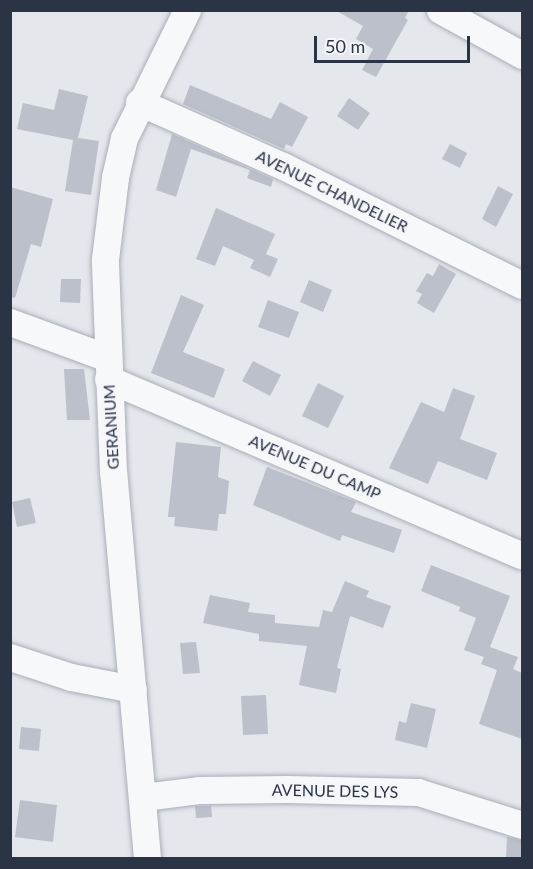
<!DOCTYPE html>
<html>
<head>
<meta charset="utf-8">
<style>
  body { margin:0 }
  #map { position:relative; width:533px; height:869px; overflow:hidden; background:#e4e7ec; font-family:Lato,sans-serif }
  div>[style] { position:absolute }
  .building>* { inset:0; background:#bbc0ca }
  .roads { filter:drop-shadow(0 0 2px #a9aeb7) drop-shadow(0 0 2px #a9aeb7) }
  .minor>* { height:27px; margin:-13.5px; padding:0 13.5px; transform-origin:13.5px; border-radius:13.5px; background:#f7f8fa }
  span { translate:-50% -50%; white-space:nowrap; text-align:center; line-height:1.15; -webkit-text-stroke:4.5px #f4f6f9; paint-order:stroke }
  .street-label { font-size:16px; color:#2b3445 }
  .frame { position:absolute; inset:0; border:12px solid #2b3445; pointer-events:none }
  .scale { position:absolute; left:314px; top:36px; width:156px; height:27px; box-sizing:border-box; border:3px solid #2b3445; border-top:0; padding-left:8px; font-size:18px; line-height:21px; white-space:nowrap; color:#2b3445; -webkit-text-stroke:4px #f4f6f9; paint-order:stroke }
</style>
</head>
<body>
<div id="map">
  <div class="building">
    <div style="clip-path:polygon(335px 10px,409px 10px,405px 18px,408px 20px,376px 77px,362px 70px,373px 49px,356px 39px,363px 26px)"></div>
    <div style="clip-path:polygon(190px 85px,271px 119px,280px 102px,308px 117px,292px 147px,286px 144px,284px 149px,183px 104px)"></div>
    <div style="clip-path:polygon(59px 89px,88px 96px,78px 138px,99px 141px,91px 195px,65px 191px,73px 140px,17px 129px,23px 103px,54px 110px)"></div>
    <div style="clip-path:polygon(349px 98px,370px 113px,358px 130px,337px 116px)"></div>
    <div style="clip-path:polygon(172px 134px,273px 179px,271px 187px,247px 178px,250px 170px,191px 149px,176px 197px,156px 190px)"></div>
    <div style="clip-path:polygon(450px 144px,467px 153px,460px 168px,442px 159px)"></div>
    <div style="clip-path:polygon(498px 186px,513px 194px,496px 227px,482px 219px)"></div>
    <div style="clip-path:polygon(10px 187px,53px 199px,41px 247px,31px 244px,15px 298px,10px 297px)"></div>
    <div style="clip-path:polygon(216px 208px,275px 234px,266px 254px,278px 259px,270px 277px,250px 268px,254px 260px,223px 246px,215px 266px,196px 259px)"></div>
    <div style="clip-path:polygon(439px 264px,456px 274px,434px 313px,417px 303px,422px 294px,416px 291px,427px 273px,433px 276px)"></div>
    <div style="clip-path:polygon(61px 279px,81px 279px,80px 303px,60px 302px)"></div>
    <div style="clip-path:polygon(309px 280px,332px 290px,323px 312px,300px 302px)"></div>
    <div style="clip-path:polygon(181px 295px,204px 305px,183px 352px,225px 369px,214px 398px,151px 373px)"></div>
    <div style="clip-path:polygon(268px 300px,299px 312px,289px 338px,258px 327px)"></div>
    <div style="clip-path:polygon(253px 361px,281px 375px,270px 396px,242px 381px)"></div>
    <div style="clip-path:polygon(64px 369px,84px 369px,90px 420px,67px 420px)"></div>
    <div style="clip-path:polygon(318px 383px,344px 396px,328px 428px,302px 416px)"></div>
    <div style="clip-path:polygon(453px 388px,475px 396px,460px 439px,497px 453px,487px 480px,438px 461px,428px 484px,389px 468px,421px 402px,444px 412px)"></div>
    <div style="clip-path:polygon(176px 442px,221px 447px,218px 477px,229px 481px,226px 514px,219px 514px,217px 531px,174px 526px,175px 517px,168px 517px)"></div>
    <div style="clip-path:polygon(267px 467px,356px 502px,351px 512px,402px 530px,394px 553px,342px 535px,340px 541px,253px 505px)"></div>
    <div style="clip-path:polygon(30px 498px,36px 523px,17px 527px,12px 502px)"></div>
    <div style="clip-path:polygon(431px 565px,510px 596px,490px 647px,518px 657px,513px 669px,522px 673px,522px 739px,479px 724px,497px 670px,481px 664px,484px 657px,464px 650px,476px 618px,459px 611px,460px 607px,421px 591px)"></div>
    <div style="clip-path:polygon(345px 581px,369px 591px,366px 597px,391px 606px,383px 628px,350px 616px,337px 668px,341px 669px,336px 693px,299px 685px,307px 646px,259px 641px,259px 634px,203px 623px,210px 595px,250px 603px,248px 612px,275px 615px,275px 623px,319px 627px,323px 610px,332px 612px)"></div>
    <div style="clip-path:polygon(196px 642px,200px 673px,183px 674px,180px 643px)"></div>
    <div style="clip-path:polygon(266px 695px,268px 734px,243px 735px,241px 696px)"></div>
    <div style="clip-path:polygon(411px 703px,436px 709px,427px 748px,395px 740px,399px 721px,406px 723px)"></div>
    <div style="clip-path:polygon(21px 727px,41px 729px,39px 751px,19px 749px)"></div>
    <div style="clip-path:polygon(20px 800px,57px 805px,53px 842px,15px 837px)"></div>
    <div style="clip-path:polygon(195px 806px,211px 806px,212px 817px,196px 818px)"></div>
    <div style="clip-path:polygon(507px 837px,522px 840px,522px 858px,506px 858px)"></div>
  </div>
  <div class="roads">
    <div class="minor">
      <div style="left:440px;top:10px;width:94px;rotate:28.8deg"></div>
      <div style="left:139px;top:102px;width:158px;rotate:24deg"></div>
      <div style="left:283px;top:166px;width:267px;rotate:26.5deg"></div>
      <div style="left:10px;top:322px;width:104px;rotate:20.2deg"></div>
      <div style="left:108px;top:379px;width:450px;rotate:23.1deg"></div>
      <div style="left:10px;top:657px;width:64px;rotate:18.2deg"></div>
      <div style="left:71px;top:677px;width:63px;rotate:11deg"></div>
      <div style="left:143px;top:797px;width:56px;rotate:-7.1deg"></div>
      <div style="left:199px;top:790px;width:88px;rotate:-0.7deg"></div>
      <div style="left:287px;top:789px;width:131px;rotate:1.3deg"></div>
      <div style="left:418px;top:792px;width:109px;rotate:17.6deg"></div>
      <div style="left:147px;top:858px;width:387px;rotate:-95deg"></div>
      <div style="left:113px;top:472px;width:213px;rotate:-92.2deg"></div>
      <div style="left:105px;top:259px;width:83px;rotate:-83deg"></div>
      <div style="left:115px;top:177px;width:40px;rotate:-77deg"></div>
      <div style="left:124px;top:138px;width:143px;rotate:-63.8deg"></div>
    </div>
  </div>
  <div class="street-label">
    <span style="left:332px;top:191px;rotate:26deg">AVENUE CHANDELIER</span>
    <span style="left:111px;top:427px;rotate:-93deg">GERANIUM</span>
    <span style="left:315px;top:467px;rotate:23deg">AVENUE DU CAMP</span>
    <span style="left:335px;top:791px;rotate:1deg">AVENUE DES LYS</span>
  </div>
  <div class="frame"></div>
  <div class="scale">50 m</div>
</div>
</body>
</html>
